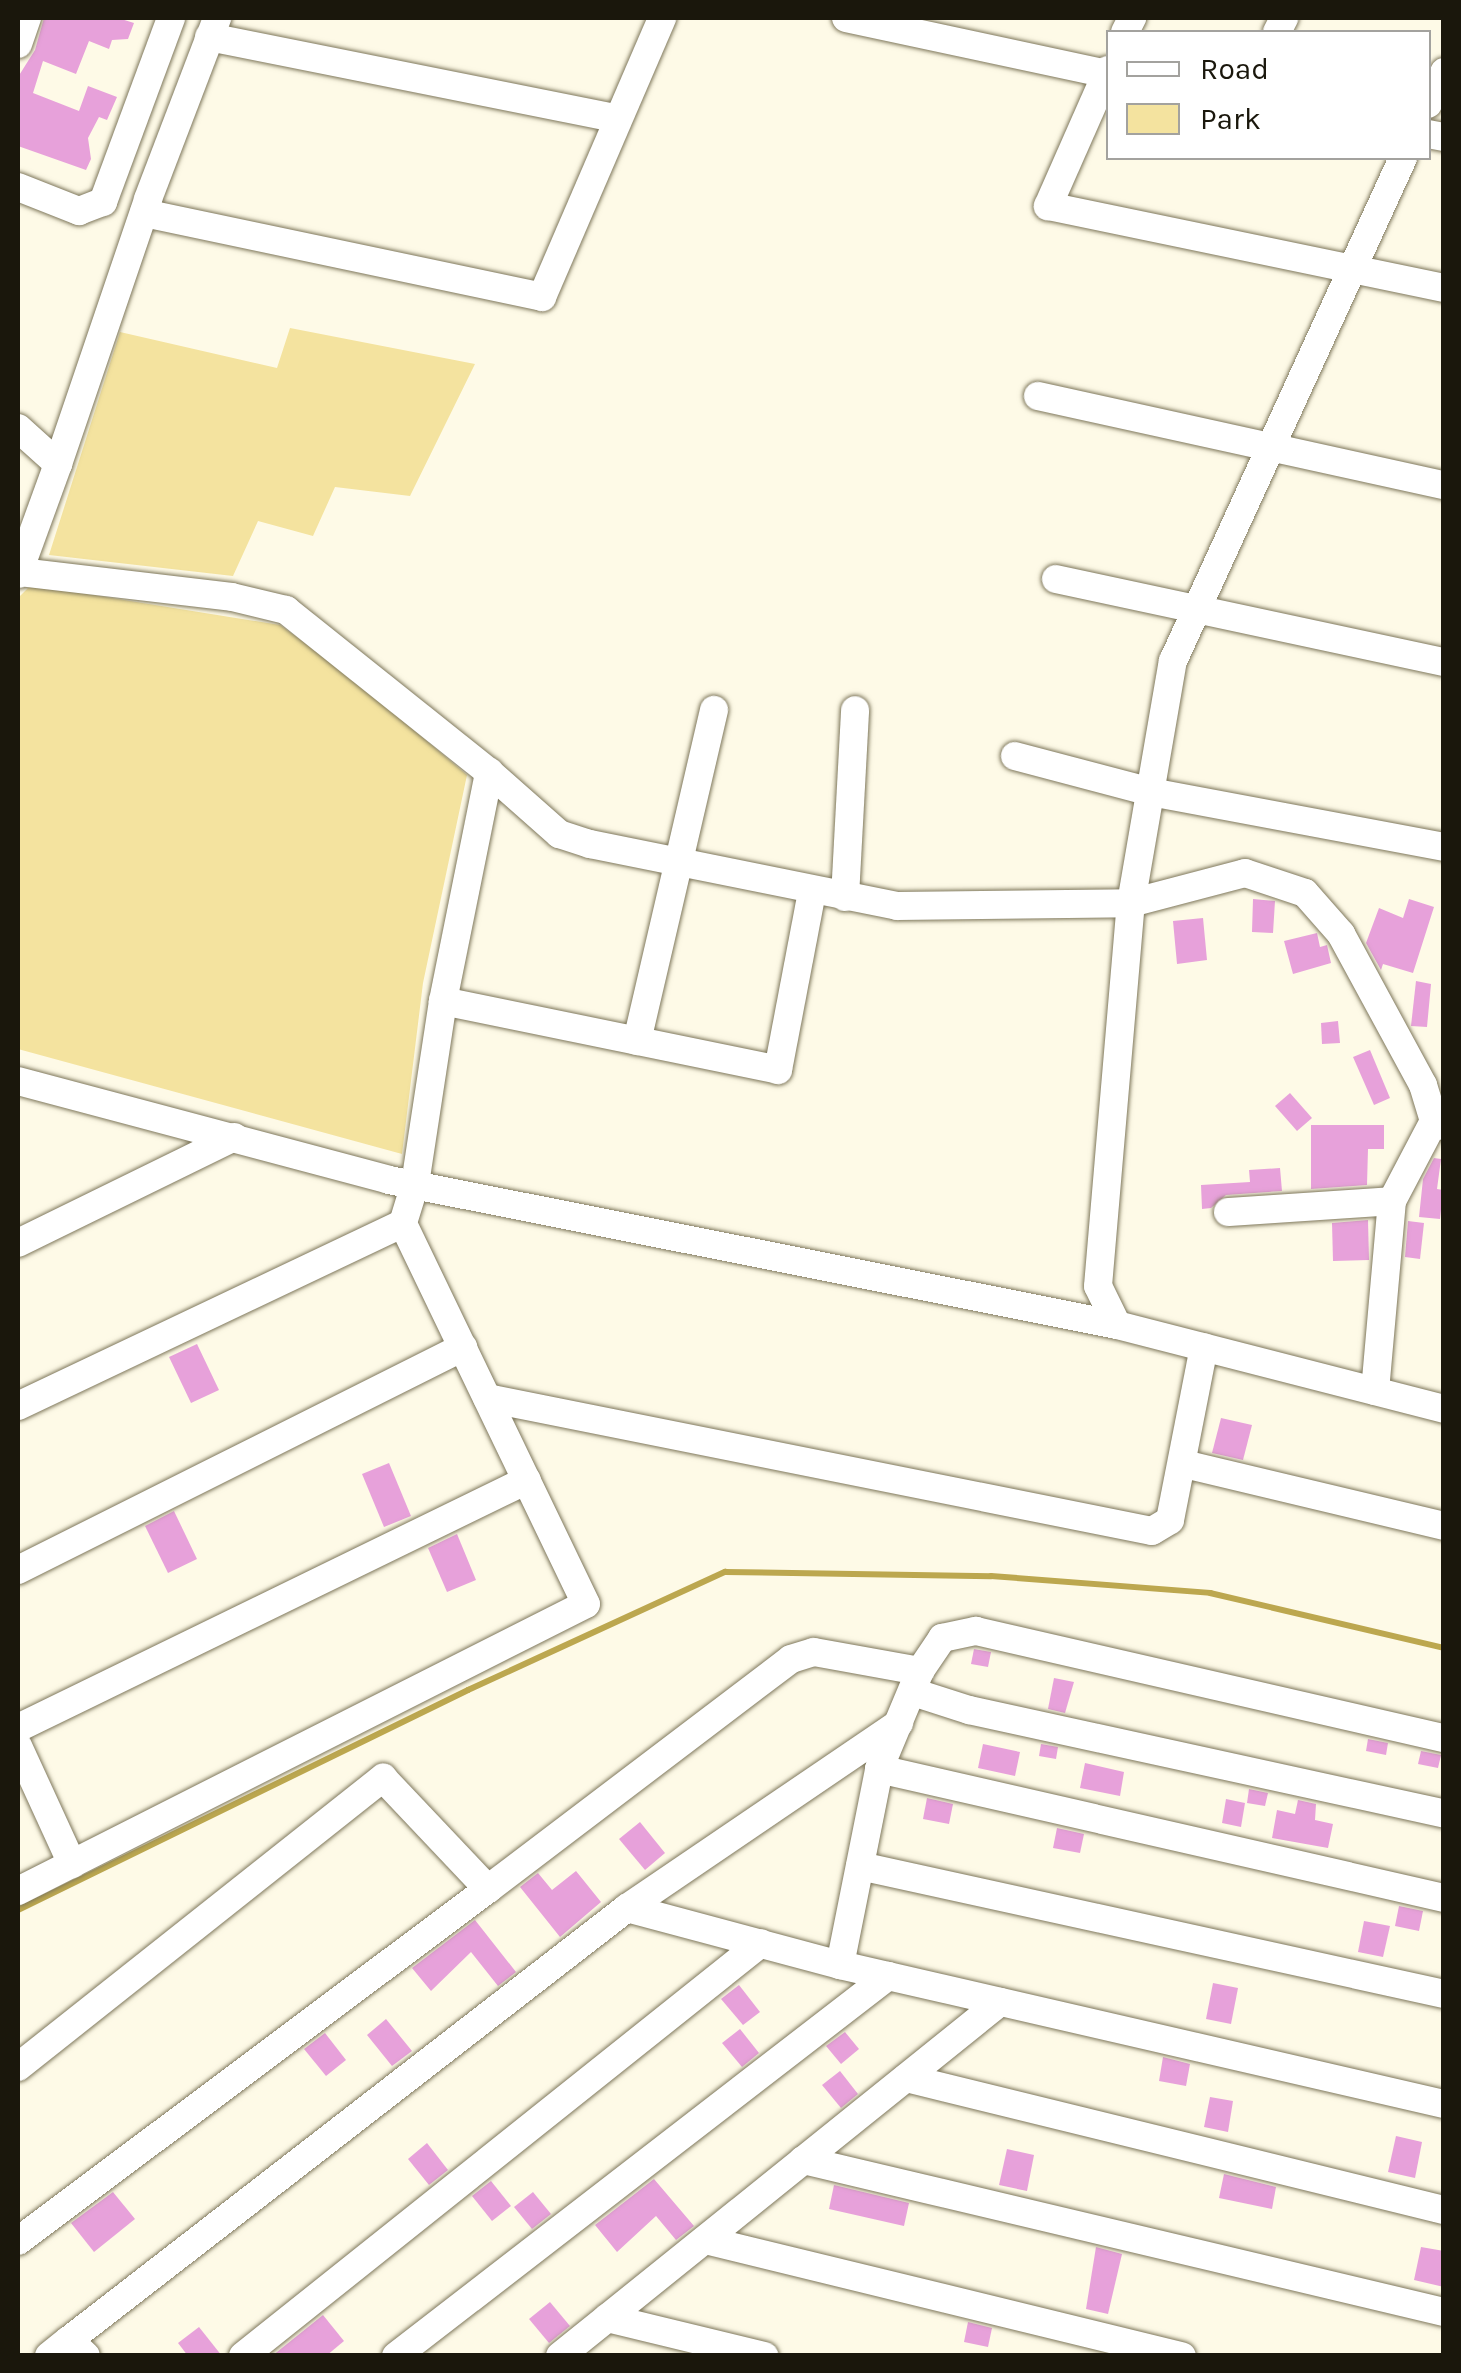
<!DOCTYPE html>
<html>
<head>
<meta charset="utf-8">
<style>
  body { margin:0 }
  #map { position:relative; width:1461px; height:2373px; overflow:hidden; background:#fefae7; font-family:Karla,sans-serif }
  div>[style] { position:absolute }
  .green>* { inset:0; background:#f4e39f }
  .stream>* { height:6px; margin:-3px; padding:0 3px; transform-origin:3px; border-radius:3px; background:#bca74f }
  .building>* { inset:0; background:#e7a1da }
  .roads { filter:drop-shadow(0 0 2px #7e775b) drop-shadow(0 0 2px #7e775b) }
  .minor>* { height:28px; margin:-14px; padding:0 14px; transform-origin:14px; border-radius:14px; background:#fff }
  span { translate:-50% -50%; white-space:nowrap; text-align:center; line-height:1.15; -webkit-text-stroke:8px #fff; paint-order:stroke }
  .frame { position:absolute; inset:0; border:20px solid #1a170c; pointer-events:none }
  .legend { position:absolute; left:1106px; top:30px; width:325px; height:130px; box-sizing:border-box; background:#fff; border:2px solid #a3a29e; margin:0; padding:12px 18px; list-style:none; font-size:30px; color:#1a170c }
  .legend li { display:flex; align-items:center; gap:20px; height:50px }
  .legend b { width:50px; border:2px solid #a3a29e }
</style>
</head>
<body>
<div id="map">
  <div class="green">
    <div style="clip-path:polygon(290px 328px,475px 364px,410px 496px,335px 487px,313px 536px,258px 521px,233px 576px,49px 555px,120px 332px,277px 368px)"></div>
    <div style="clip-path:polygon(31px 585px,280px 625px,345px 672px,467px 775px,423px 983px,402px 1154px,18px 1049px,18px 598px)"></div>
  </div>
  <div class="stream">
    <div style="left:18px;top:1910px;width:501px;rotate:-26.05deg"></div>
    <div style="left:468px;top:1690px;width:283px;rotate:-24.7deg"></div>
    <div style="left:725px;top:1572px;width:266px;rotate:0.9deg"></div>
    <div style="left:991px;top:1576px;width:220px;rotate:4.4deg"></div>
    <div style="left:1210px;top:1593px;width:240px;rotate:13.2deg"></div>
  </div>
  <div class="building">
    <div style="clip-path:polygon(44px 18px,118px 18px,134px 23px,128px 39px,112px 40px,109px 49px,89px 41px,76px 74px,43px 61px,33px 93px,79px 111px,88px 86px,117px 97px,107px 120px,99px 117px,88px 138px,91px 159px,86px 170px,18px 146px,18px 77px,35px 50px)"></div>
    <div style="clip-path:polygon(1253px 899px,1275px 901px,1273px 933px,1252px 932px)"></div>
    <div style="clip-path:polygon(1409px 899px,1434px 907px,1413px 973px,1383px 964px,1381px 970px,1366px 943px,1379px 908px,1403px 918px)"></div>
    <div style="clip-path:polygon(1203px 918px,1207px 960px,1177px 964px,1173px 921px)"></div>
    <div style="clip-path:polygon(1317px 933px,1320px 947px,1327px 945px,1331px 963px,1293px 974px,1284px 941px)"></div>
    <div style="clip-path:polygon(1416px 981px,1431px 984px,1427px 1027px,1411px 1026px)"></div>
    <div style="clip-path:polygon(1338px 1021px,1340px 1043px,1322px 1044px,1321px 1023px)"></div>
    <div style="clip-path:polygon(1370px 1050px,1390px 1098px,1374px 1105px,1353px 1057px)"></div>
    <div style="clip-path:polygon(1290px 1093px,1312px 1118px,1297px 1131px,1275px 1106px)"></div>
    <div style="clip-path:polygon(1311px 1125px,1384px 1125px,1384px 1149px,1368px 1149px,1367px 1185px,1311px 1189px)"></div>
    <div style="clip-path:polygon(1434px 1158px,1441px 1159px,1437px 1189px,1443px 1190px,1440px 1219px,1419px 1217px,1423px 1179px)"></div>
    <div style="clip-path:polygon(1280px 1168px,1282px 1191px,1226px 1195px,1211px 1208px,1202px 1209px,1201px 1185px,1250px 1182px,1249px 1170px)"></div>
    <div style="clip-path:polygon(1368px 1220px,1369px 1260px,1333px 1261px,1332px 1223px)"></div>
    <div style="clip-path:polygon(1408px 1221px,1424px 1223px,1420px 1259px,1405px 1257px)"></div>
    <div style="clip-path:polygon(197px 1344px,219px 1390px,191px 1403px,169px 1357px)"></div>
    <div style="clip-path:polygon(1221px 1418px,1252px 1425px,1243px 1460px,1212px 1453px)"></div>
    <div style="clip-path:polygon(389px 1463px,411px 1516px,384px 1527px,362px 1474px)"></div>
    <div style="clip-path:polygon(174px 1511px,197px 1559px,168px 1573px,145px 1526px)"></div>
    <div style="clip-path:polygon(457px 1534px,476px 1580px,447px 1592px,428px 1548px)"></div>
    <div style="clip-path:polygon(974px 1649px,991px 1652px,988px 1667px,971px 1664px)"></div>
    <div style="clip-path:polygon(1054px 1678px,1074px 1682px,1065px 1713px,1048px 1709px)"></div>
    <div style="clip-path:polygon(1368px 1739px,1388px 1743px,1386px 1755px,1366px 1751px)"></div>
    <div style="clip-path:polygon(983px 1744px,1020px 1752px,1015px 1776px,978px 1768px)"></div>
    <div style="clip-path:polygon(1041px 1744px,1058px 1747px,1056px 1759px,1039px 1756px)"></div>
    <div style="clip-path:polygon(1421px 1751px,1441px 1755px,1438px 1768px,1418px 1764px)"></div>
    <div style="clip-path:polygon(1085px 1763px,1124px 1772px,1120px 1796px,1080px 1788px)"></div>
    <div style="clip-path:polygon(1249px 1789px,1268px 1793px,1265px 1806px,1247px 1803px)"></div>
    <div style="clip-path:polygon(927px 1798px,953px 1804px,949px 1824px,923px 1819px)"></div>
    <div style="clip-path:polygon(1226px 1799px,1245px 1803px,1241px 1827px,1222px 1823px)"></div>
    <div style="clip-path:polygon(1298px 1800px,1316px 1804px,1315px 1820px,1333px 1824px,1328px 1848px,1272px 1838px,1277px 1810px,1295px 1814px)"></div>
    <div style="clip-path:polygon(640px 1822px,665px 1853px,645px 1870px,619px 1839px)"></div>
    <div style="clip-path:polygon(1057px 1828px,1084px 1834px,1080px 1853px,1053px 1848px)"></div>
    <div style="clip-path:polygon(576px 1871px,601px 1902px,560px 1937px,520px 1887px,538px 1873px,552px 1890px)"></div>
    <div style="clip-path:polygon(1399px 1906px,1423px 1911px,1419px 1931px,1395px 1926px)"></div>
    <div style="clip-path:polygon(475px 1920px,516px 1972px,498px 1986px,471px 1952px,431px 1991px,412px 1968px)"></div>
    <div style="clip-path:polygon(1364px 1921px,1390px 1926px,1383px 1957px,1358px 1952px)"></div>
    <div style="clip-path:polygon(1213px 1983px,1238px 1988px,1231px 2024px,1206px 2019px)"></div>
    <div style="clip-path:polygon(739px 1985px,760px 2012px,743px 2025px,721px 1999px)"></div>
    <div style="clip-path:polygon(386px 2019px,412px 2051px,392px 2066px,367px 2035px)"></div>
    <div style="clip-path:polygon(740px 2029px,759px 2053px,742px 2067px,722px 2043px)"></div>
    <div style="clip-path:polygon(845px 2032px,859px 2049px,841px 2064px,826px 2046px)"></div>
    <div style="clip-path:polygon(325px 2033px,346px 2060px,326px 2076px,304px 2049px)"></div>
    <div style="clip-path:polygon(1163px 2057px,1190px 2064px,1186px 2086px,1159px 2081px)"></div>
    <div style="clip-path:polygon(840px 2071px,858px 2094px,841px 2108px,822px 2085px)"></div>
    <div style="clip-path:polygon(1210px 2097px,1233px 2101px,1228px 2132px,1204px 2127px)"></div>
    <div style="clip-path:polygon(1396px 2136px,1422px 2142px,1415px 2178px,1388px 2172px)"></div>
    <div style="clip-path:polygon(427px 2143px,448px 2170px,429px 2185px,408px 2159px)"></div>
    <div style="clip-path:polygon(1007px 2149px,1034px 2155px,1027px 2191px,999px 2185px)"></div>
    <div style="clip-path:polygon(1224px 2174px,1276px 2187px,1272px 2209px,1219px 2198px)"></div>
    <div style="clip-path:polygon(654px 2179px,694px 2226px,676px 2240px,656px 2216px,617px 2252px,595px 2225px)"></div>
    <div style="clip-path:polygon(491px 2181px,511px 2206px,492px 2221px,472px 2196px)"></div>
    <div style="clip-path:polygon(834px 2185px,909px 2203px,904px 2226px,829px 2209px)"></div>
    <div style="clip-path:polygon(113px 2192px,135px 2219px,94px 2252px,71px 2223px)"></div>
    <div style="clip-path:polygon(533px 2192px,551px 2214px,532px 2229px,514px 2207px)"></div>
    <div style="clip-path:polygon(1096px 2247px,1122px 2254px,1108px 2314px,1086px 2309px)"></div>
    <div style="clip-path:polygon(1421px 2247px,1444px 2251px,1444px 2287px,1414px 2280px)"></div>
    <div style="clip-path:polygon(550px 2302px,570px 2326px,549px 2343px,529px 2319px)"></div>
    <div style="clip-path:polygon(323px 2315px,344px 2341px,326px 2356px,272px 2356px)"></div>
    <div style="clip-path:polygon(968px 2322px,992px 2328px,988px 2347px,964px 2342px)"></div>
    <div style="clip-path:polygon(199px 2327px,222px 2356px,188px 2356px,178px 2343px)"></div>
  </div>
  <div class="roads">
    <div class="minor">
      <div style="left:846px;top:18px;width:268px;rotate:12.1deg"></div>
      <div style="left:1125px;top:32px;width:16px;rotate:-63deg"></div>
      <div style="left:1277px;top:32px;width:16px;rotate:-63deg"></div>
      <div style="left:209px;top:37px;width:415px;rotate:11.3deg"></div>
      <div style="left:18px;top:44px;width:28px;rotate:-71deg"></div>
      <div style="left:1108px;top:70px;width:149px;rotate:113.8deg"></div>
      <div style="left:1048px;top:206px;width:404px;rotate:11.7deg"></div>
      <div style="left:1428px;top:104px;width:36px;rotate:-63deg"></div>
      <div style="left:1428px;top:134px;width:16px;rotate:11deg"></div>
      <div style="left:18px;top:187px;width:66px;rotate:21.5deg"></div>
      <div style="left:79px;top:211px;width:26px;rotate:-21deg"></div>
      <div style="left:103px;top:202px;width:196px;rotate:-69.7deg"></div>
      <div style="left:144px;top:213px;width:407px;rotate:11.9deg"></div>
      <div style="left:542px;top:297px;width:304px;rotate:-66.7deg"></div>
      <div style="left:1038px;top:396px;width:416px;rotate:12.4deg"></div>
      <div style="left:18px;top:428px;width:54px;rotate:42deg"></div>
      <div style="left:58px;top:464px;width:280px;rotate:-71.2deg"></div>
      <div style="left:148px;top:199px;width:194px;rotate:-69.1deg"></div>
      <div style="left:20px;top:572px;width:213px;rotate:6.7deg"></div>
      <div style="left:232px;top:597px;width:56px;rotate:13.5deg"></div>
      <div style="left:286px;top:610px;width:260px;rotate:38.6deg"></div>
      <div style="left:489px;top:772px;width:94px;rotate:41.5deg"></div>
      <div style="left:559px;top:834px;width:33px;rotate:18deg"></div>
      <div style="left:590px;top:844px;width:313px;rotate:11.4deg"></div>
      <div style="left:897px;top:906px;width:234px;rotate:-0.7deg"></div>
      <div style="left:1131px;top:903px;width:118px;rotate:-14.7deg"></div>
      <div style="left:1245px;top:873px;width:63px;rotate:18.4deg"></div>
      <div style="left:1305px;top:893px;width:55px;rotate:48.7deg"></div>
      <div style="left:1341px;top:934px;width:172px;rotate:61.5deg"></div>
      <div style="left:1423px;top:1085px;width:38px;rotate:73deg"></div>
      <div style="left:1434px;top:1121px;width:11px;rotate:27deg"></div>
      <div style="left:18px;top:574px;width:117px;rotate:-70deg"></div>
      <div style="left:1056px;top:579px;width:397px;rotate:12.1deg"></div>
      <div style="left:1015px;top:756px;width:141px;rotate:14.8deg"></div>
      <div style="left:1151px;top:792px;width:298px;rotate:10.6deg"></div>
      <div style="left:845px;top:897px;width:187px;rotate:-86.9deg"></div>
      <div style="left:443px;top:1001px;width:342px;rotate:11.6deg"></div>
      <div style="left:778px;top:1070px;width:182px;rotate:-79.2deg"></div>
      <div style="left:637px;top:1041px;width:340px;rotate:-76.9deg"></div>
      <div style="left:18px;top:1081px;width:384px;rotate:14.9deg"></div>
      <div style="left:389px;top:1180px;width:742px;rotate:11.26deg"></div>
      <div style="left:1117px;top:1325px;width:338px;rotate:14.4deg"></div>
      <div style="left:1228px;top:1212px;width:164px;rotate:-3.8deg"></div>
      <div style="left:18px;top:1243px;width:241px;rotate:-26.1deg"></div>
      <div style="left:1117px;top:1325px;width:43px;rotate:-116deg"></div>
      <div style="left:1098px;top:1286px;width:384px;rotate:-85.1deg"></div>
      <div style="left:1131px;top:903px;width:246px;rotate:-80.2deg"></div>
      <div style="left:1173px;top:661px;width:553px;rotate:-65.43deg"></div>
      <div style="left:1375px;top:1391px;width:191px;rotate:-84.9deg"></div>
      <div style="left:1392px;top:1201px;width:90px;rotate:-62.3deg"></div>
      <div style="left:487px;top:1398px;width:678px;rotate:11.31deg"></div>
      <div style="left:1152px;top:1531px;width:21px;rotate:-31deg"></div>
      <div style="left:1170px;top:1520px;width:176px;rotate:-78.9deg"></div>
      <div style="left:18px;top:1406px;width:426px;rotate:-25.4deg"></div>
      <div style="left:1184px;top:1464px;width:267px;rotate:13.4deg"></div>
      <div style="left:18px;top:1570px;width:498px;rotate:-26.6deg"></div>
      <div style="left:913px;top:1692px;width:59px;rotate:17.8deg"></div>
      <div style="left:969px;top:1710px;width:486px;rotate:12.3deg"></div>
      <div style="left:18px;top:1728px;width:566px;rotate:-25.98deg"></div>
      <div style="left:18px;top:1746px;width:130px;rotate:65.4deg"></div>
      <div style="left:879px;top:1769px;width:580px;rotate:12.86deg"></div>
      <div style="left:860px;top:1866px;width:598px;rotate:12.36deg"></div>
      <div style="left:488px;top:1889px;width:380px;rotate:-37.2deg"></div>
      <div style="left:791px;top:1659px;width:24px;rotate:-17deg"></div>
      <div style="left:814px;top:1652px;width:108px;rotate:10.2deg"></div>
      <div style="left:18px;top:1891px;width:636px;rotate:-26.81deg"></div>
      <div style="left:586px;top:1604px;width:423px;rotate:-115.7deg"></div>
      <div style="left:403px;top:1223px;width:41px;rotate:-72.9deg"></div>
      <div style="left:415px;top:1184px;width:185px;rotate:-81.3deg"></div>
      <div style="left:443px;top:1001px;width:234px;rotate:-78.6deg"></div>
      <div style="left:627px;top:1908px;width:220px;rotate:15deg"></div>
      <div style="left:840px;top:1965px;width:620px;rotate:12.96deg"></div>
      <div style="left:840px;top:1965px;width:200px;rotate:-78.7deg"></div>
      <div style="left:879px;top:1769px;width:106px;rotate:-67.3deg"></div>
      <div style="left:920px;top:1671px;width:40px;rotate:-56deg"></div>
      <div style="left:942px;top:1638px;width:35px;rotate:-12deg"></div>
      <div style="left:976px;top:1631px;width:480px;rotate:12.9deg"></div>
      <div style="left:18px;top:2067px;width:466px;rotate:-38.4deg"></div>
      <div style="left:383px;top:1778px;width:153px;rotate:46.6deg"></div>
      <div style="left:488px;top:1889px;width:587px;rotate:143.17deg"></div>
      <div style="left:906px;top:2078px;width:554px;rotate:13.79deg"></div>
      <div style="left:803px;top:2160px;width:659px;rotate:13.34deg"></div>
      <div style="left:705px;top:2240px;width:491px;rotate:13.7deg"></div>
      <div style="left:607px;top:2318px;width:162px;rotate:13.6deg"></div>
      <div style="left:69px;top:2340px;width:706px;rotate:-37.75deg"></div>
      <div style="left:627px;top:1908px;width:329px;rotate:-34.2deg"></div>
      <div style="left:49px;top:2356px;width:26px;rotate:-39deg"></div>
      <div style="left:69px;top:2340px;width:23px;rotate:43deg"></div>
      <div style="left:243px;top:2356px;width:662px;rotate:-38.57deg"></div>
      <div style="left:396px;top:2356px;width:622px;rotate:-37.68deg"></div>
      <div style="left:560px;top:2356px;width:565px;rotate:-38.82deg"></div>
    </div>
  </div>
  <div class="frame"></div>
  <ul class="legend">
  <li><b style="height:12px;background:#fff"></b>Road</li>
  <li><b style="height:28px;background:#f4e39f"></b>Park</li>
  </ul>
</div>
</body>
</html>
